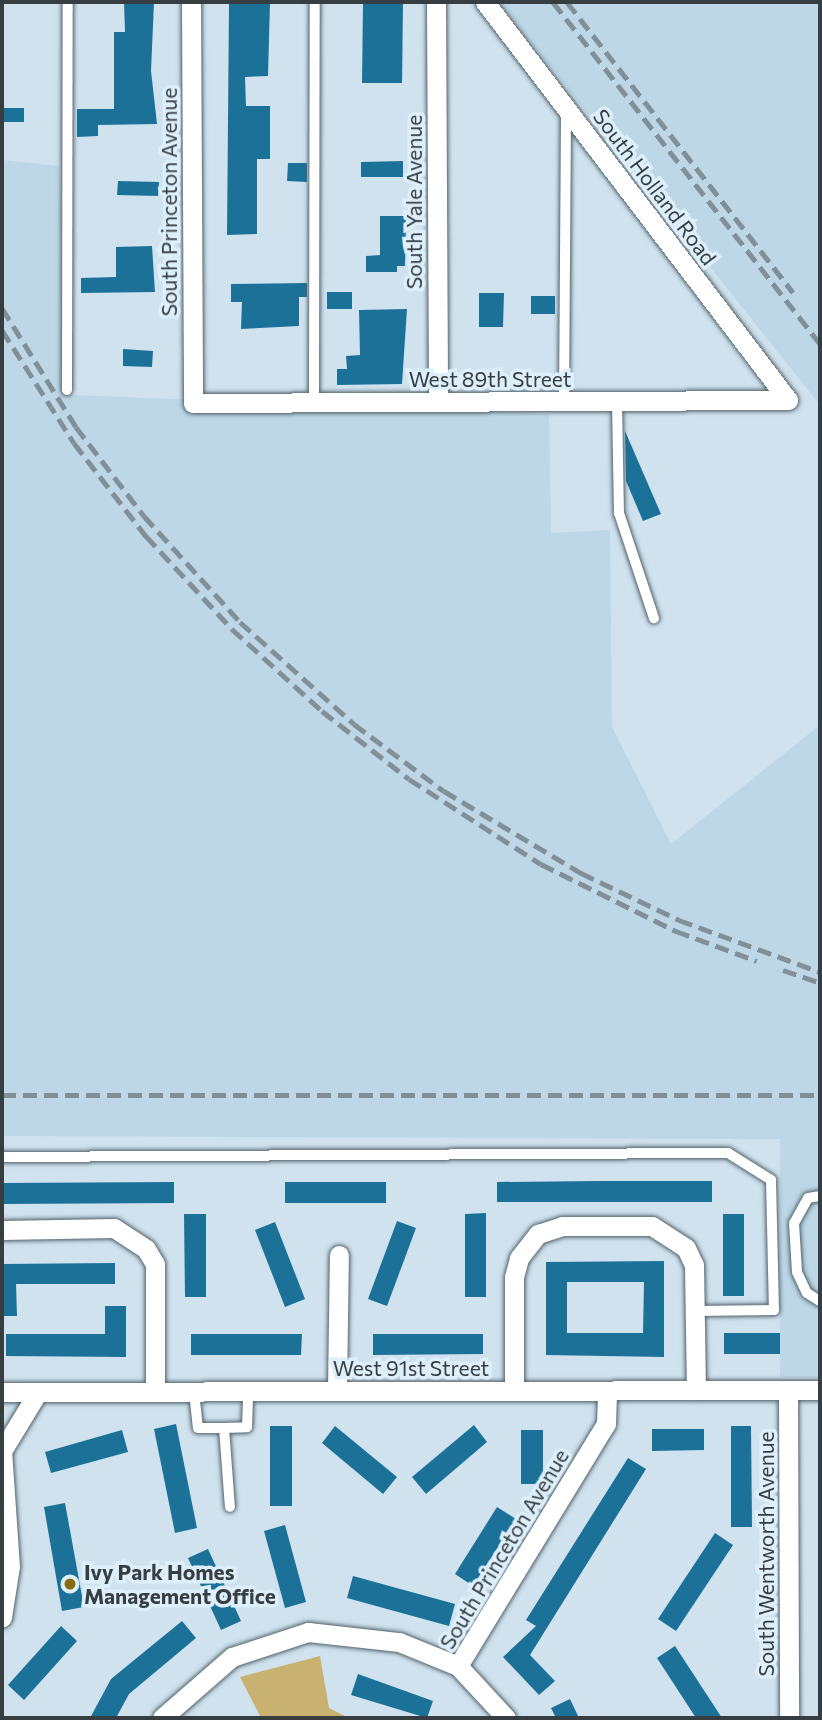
<!DOCTYPE html>
<html>
<head>
<meta charset="utf-8">
<style>
  body { margin:0 }
  #map { position:relative; width:822px; height:1720px; overflow:hidden; background:#cfe2ee; font-family:Commissioner,sans-serif }
  div>[style] { position:absolute }
  .built>* { inset:0; background:#bdd7e7 }
  .green>* { inset:0; background:#c9b271 }
  .building>* { inset:0; background:#1c7199 }
  .roads { filter:drop-shadow(0 0 2px #52626c) drop-shadow(0 0 2px #52626c) }
  .lane>* { height:10px; margin:-5px; padding:0 5px; transform-origin:5px; border-radius:5px; background:#fff }
  .street>* { height:19px; margin:-9.5px; padding:0 9.5px; transform-origin:9.5px; border-radius:9.5px; background:#fff }
  .rail>* { height:5px; margin-top:-2.5px; transform-origin:0; background:repeating-linear-gradient(90deg,#818f97 0 14px,transparent 0 21px) }
  .dots>* { width:19px; height:19px; translate:-50% -50%; box-sizing:border-box; border:4px solid #dceffb; border-radius:50% }
  span { translate:-50% -50%; white-space:nowrap; text-align:center; line-height:1.15; -webkit-text-stroke:7px #dceffb; paint-order:stroke }
  .street-label { font-size:21px; color:#363e42 }
  .poi-label { font-size:21px; color:#363e42; font-weight:700 }
  .left { translate:0 -50%; text-align:left }
  .frame { position:absolute; inset:0; border:4px solid #363e42; pointer-events:none }
</style>
</head>
<body>
<div id="map">
  <div class="built">
    <div style="clip-path:polygon(499px 2px,820px 2px,820px 405px)"></div>
    <div style="clip-path:polygon(2px 160px,59px 166px,71px 395px,549px 414px,551px 533px,610px 530px,612px 727px,671px 844px,820px 725px,820px 1377px,780px 1377px,780px 1139px,2px 1136px)"></div>
  </div>
  <div class="green">
    <div style="clip-path:polygon(320px 1656px,329px 1708px,349px 1718px,261px 1718px,240px 1677px)"></div>
  </div>
  <div class="building">
    <div style="clip-path:polygon(124px 2px,154px 2px,151px 71px,157px 124px,98px 125px,98px 136px,77px 137px,77px 109px,114px 109px,114px 32px,125px 32px)"></div>
    <div style="clip-path:polygon(363px 2px,403px 2px,402px 83px,362px 83px)"></div>
    <div style="clip-path:polygon(270px 3px,268px 76px,245px 77px,246px 106px,270px 106px,270px 159px,257px 159px,257px 234px,227px 235px,229px 4px)"></div>
    <div style="clip-path:polygon(2px 108px,24px 108px,24px 122px,2px 122px)"></div>
    <div style="clip-path:polygon(403px 161px,403px 177px,361px 177px,361px 162px)"></div>
    <div style="clip-path:polygon(288px 163px,307px 163px,307px 182px,287px 181px)"></div>
    <div style="clip-path:polygon(118px 181px,159px 182px,158px 196px,117px 195px)"></div>
    <div style="clip-path:polygon(380px 216px,406px 216px,405px 266px,397px 266px,397px 272px,366px 272px,366px 256px,380px 255px)"></div>
    <div style="clip-path:polygon(152px 246px,155px 292px,81px 293px,81px 278px,116px 277px,116px 247px)"></div>
    <div style="clip-path:polygon(307px 283px,307px 297px,299px 297px,299px 326px,241px 329px,242px 302px,231px 302px,231px 284px)"></div>
    <div style="clip-path:polygon(327px 292px,352px 292px,352px 309px,327px 309px)"></div>
    <div style="clip-path:polygon(479px 293px,504px 293px,503px 327px,479px 327px)"></div>
    <div style="clip-path:polygon(531px 296px,555px 296px,555px 314px,531px 314px)"></div>
    <div style="clip-path:polygon(407px 309px,402px 384px,337px 385px,337px 369px,347px 369px,346px 356px,360px 355px,359px 310px)"></div>
    <div style="clip-path:polygon(123px 349px,153px 351px,152px 367px,123px 366px)"></div>
    <div style="clip-path:polygon(625px 431px,661px 514px,643px 521px,626px 481px)"></div>
    <div style="clip-path:polygon(597px 1181px,712px 1181px,712px 1202px,497px 1202px,497px 1182px)"></div>
    <div style="clip-path:polygon(174px 1182px,174px 1203px,2px 1204px,2px 1183px)"></div>
    <div style="clip-path:polygon(285px 1182px,386px 1182px,386px 1203px,285px 1203px)"></div>
    <div style="clip-path:polygon(486px 1213px,486px 1297px,465px 1297px,465px 1214px)"></div>
    <div style="clip-path:polygon(184px 1214px,206px 1214px,206px 1297px,185px 1297px)"></div>
    <div style="clip-path:polygon(723px 1214px,744px 1214px,744px 1296px,723px 1296px)"></div>
    <div style="clip-path:polygon(397px 1221px,416px 1228px,387px 1306px,368px 1299px)"></div>
    <div style="clip-path:polygon(275px 1222px,305px 1299px,285px 1307px,255px 1230px)"></div>
    <div style="clip-path:polygon(evenodd,664px 1261px,664px 1357px,546px 1355px,546px 1262px,664px 1261px,567px 1282px,644px 1282px,643px 1333px,567px 1333px,567px 1282px)"></div>
    <div style="clip-path:polygon(115px 1263px,115px 1284px,16px 1284px,17px 1316px,2px 1316px,2px 1264px)"></div>
    <div style="clip-path:polygon(105px 1306px,126px 1306px,126px 1357px,6px 1356px,6px 1334px,105px 1334px)"></div>
    <div style="clip-path:polygon(724px 1333px,780px 1333px,780px 1354px,724px 1354px)"></div>
    <div style="clip-path:polygon(191px 1334px,302px 1334px,301px 1355px,191px 1355px)"></div>
    <div style="clip-path:polygon(373px 1334px,483px 1334px,483px 1354px,373px 1355px)"></div>
    <div style="clip-path:polygon(176px 1424px,197px 1528px,175px 1533px,154px 1429px)"></div>
    <div style="clip-path:polygon(474px 1425px,487px 1442px,426px 1494px,412px 1477px)"></div>
    <div style="clip-path:polygon(270px 1426px,292px 1426px,292px 1506px,270px 1506px)"></div>
    <div style="clip-path:polygon(335px 1426px,397px 1477px,383px 1494px,322px 1443px)"></div>
    <div style="clip-path:polygon(731px 1426px,751px 1426px,752px 1527px,731px 1527px)"></div>
    <div style="clip-path:polygon(652px 1429px,704px 1429px,704px 1450px,652px 1451px)"></div>
    <div style="clip-path:polygon(122px 1430px,128px 1452px,51px 1473px,45px 1452px)"></div>
    <div style="clip-path:polygon(521px 1430px,543px 1430px,543px 1484px,521px 1484px)"></div>
    <div style="clip-path:polygon(628px 1458px,646px 1469px,530px 1655px,555px 1681px,539px 1695px,503px 1657px,536px 1626px,526px 1620px)"></div>
    <div style="clip-path:polygon(65px 1503px,84px 1607px,62px 1611px,44px 1507px)"></div>
    <div style="clip-path:polygon(497px 1507px,516px 1519px,473px 1586px,455px 1574px)"></div>
    <div style="clip-path:polygon(285px 1525px,306px 1602px,285px 1608px,264px 1531px)"></div>
    <div style="clip-path:polygon(715px 1533px,733px 1545px,676px 1631px,658px 1619px)"></div>
    <div style="clip-path:polygon(208px 1549px,241px 1621px,221px 1630px,188px 1558px)"></div>
    <div style="clip-path:polygon(353px 1576px,455px 1604px,449px 1626px,347px 1598px)"></div>
    <div style="clip-path:polygon(182px 1621px,196px 1638px,129px 1694px,116px 1718px,90px 1718px,111px 1679px)"></div>
    <div style="clip-path:polygon(61px 1626px,77px 1641px,24px 1700px,8px 1685px)"></div>
    <div style="clip-path:polygon(675px 1646px,722px 1718px,696px 1718px,657px 1658px)"></div>
    <div style="clip-path:polygon(358px 1674px,433px 1701px,427px 1718px,351px 1695px)"></div>
    <div style="clip-path:polygon(570px 1699px,579px 1718px,556px 1718px,551px 1708px)"></div>
  </div>
  <div class="roads">
    <div class="lane">
      <div style="left:67px;top:390px;width:388px;rotate:-89.9deg"></div>
      <div style="left:564px;top:401px;width:290px;rotate:-89.6deg"></div>
      <div style="left:617px;top:401px;width:112px;rotate:89deg"></div>
      <div style="left:619px;top:513px;width:111px;rotate:71.6deg"></div>
      <div style="left:314px;top:402px;width:400px;rotate:-89.9deg"></div>
      <div style="left:2px;top:1157px;width:726px;rotate:-0.32deg"></div>
      <div style="left:728px;top:1153px;width:51px;rotate:32.1deg"></div>
      <div style="left:771px;top:1180px;width:130px;rotate:88.7deg"></div>
      <div style="left:774px;top:1310px;width:78px;rotate:179.3deg"></div>
      <div style="left:820px;top:1196px;width:12px;rotate:171deg"></div>
      <div style="left:808px;top:1198px;width:29px;rotate:119deg"></div>
      <div style="left:794px;top:1223px;width:49px;rotate:86.5deg"></div>
      <div style="left:797px;top:1272px;width:23px;rotate:65deg"></div>
      <div style="left:807px;top:1293px;width:15px;rotate:32deg"></div>
      <div style="left:194px;top:1391px;width:37px;rotate:84deg"></div>
      <div style="left:198px;top:1428px;width:26px"></div>
      <div style="left:224px;top:1428px;width:79px;rotate:85.7deg"></div>
      <div style="left:224px;top:1428px;width:23px;rotate:-2deg"></div>
      <div style="left:247px;top:1427px;width:36px;rotate:-88deg"></div>
    </div>
    <div class="street">
      <div style="left:191px;top:2px;width:401px;rotate:89.7deg"></div>
      <div style="left:193px;top:403px;width:595px;rotate:-0.29deg"></div>
      <div style="left:436px;top:2px;width:400px;rotate:89.7deg"></div>
      <div style="left:485px;top:2px;width:500px;rotate:52.72deg"></div>
      <div style="left:2px;top:1230px;width:112px;rotate:-1deg"></div>
      <div style="left:114px;top:1228px;width:38px;rotate:33deg"></div>
      <div style="left:146px;top:1249px;width:17px;rotate:59deg"></div>
      <div style="left:155px;top:1264px;width:127px;rotate:90deg"></div>
      <div style="left:788px;top:1390px;width:328px;rotate:89.8deg"></div>
      <div style="left:337px;top:1391px;width:136px;rotate:-89.2deg"></div>
      <div style="left:514px;top:1391px;width:114px;rotate:-90deg"></div>
      <div style="left:514px;top:1277px;width:20px;rotate:-75deg"></div>
      <div style="left:519px;top:1258px;width:31px;rotate:-52deg"></div>
      <div style="left:538px;top:1234px;width:25px;rotate:-18deg"></div>
      <div style="left:562px;top:1226px;width:90px"></div>
      <div style="left:652px;top:1226px;width:40px;rotate:32.9deg"></div>
      <div style="left:686px;top:1248px;width:19px;rotate:65deg"></div>
      <div style="left:694px;top:1265px;width:125px;rotate:89.1deg"></div>
      <div style="left:2px;top:1392px;width:818px;rotate:-0.14deg"></div>
      <div style="left:2px;top:1450px;width:116px;rotate:86.1deg"></div>
      <div style="left:10px;top:1566px;width:52px;rotate:98.9deg"></div>
      <div style="left:2px;top:1451px;width:69px;rotate:-58.6deg"></div>
      <div style="left:458px;top:1666px;width:284px;rotate:-58.6deg"></div>
      <div style="left:606px;top:1424px;width:33px;rotate:-88deg"></div>
      <div style="left:162px;top:1718px;width:93px;rotate:-41.1deg"></div>
      <div style="left:232px;top:1657px;width:80px;rotate:-18.2deg"></div>
      <div style="left:308px;top:1632px;width:92px;rotate:6.3deg"></div>
      <div style="left:399px;top:1642px;width:64px;rotate:22.1deg"></div>
      <div style="left:458px;top:1666px;width:71px;rotate:47.3deg"></div>
    </div>
  </div>
  <div class="rail">
    <div style="left:553px;top:2px;width:434px;rotate:52deg"></div>
    <div style="left:567px;top:2px;width:368px;rotate:52.1deg"></div>
    <div style="left:2px;top:308px;width:140px;rotate:58.1deg"></div>
    <div style="left:76px;top:427px;width:112px;rotate:52.6deg"></div>
    <div style="left:144px;top:516px;width:143px;rotate:47.8deg"></div>
    <div style="left:240px;top:622px;width:153px;rotate:41.8deg"></div>
    <div style="left:354px;top:724px;width:112px;rotate:36.7deg"></div>
    <div style="left:444px;top:791px;width:160px;rotate:30.9deg"></div>
    <div style="left:581px;top:873px;width:109px;rotate:25.6deg"></div>
    <div style="left:679px;top:920px;width:150px;rotate:20.2deg"></div>
    <div style="left:2px;top:330px;width:134px;rotate:57.5deg"></div>
    <div style="left:74px;top:443px;width:118px;rotate:52.3deg"></div>
    <div style="left:146px;top:536px;width:127px;rotate:47.2deg"></div>
    <div style="left:232px;top:629px;width:122px;rotate:42.3deg"></div>
    <div style="left:322px;top:711px;width:110px;rotate:38deg"></div>
    <div style="left:409px;top:779px;width:157px;rotate:32.8deg"></div>
    <div style="left:541px;top:864px;width:151px;rotate:26.4deg"></div>
    <div style="left:676px;top:931px;width:86px;rotate:20.3deg"></div>
    <div style="left:783px;top:970px;width:39px;rotate:19deg"></div>
    <div style="left:2px;top:1095px;width:818px"></div>
  </div>
  <div class="dots">
    <div style="left:70px;top:1584px;background:#886c0b"></div>
  </div>
  <div class="street-label">
    <span style="left:655px;top:187px;rotate:53deg">South Holland Road</span>
    <span style="left:169px;top:202px;rotate:-90deg">South Princeton Avenue</span>
    <span style="left:414px;top:202px;rotate:-90deg">South Yale Avenue</span>
    <span style="left:490px;top:379px">West 89th Street</span>
    <span style="left:411px;top:1368px">West 91st Street</span>
    <span style="left:504px;top:1549px;rotate:-59deg">South Princeton Avenue</span>
    <span style="left:766px;top:1554px;rotate:-90deg">South Wentworth Avenue</span>
  </div>
  <div class="poi-label">
    <span class="left" style="left:84px;top:1584px">Ivy Park Homes<br>Management Office</span>
  </div>
  <div class="frame"></div>
</div>
</body>
</html>
